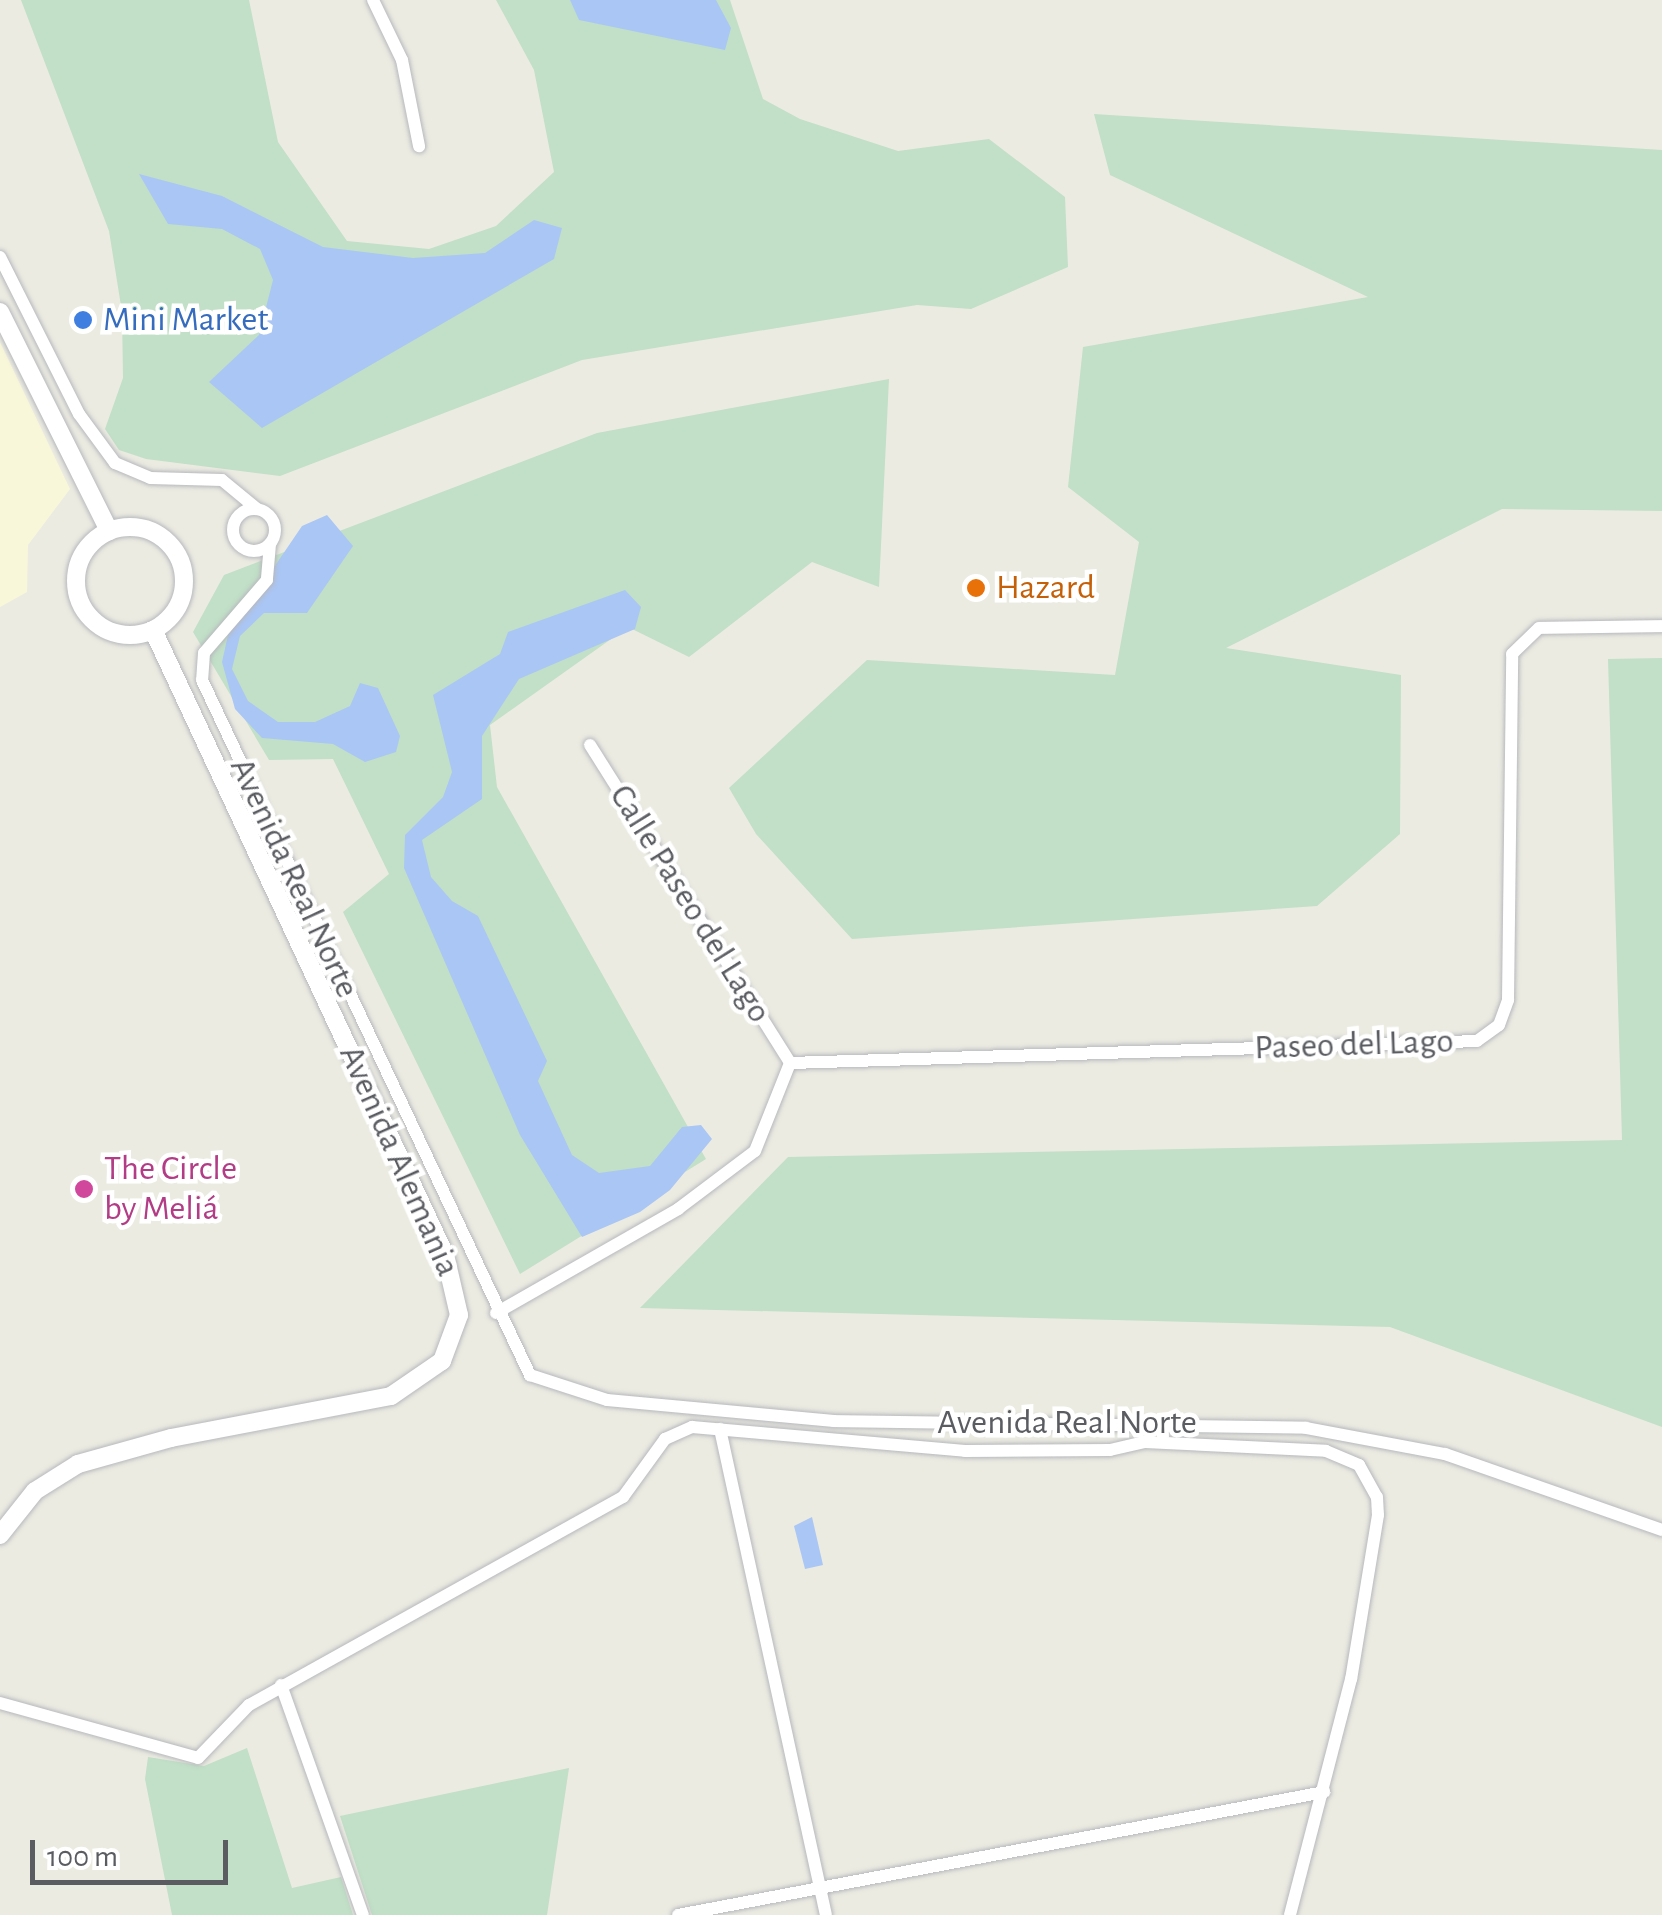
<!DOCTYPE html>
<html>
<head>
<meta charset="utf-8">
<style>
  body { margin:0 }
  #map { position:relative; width:1662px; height:1915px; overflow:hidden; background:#ebebe2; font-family:"Alegreya Sans",sans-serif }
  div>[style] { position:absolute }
  .commercial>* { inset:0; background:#f9f7da }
  .green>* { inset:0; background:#c1e0c7 }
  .water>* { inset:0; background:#aac6f4 }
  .roads { filter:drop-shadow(0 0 2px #b7b8bd) drop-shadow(0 0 2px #b7b8bd) }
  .street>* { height:12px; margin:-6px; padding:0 6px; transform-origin:6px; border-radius:6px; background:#fff }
  .street>.ring { margin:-6px; padding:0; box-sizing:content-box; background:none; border:12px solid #fff; border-radius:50% }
  .secondary>* { height:18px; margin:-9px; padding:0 9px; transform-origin:9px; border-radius:9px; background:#fff }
  .secondary>.ring { margin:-9px; padding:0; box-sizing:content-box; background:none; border:18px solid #fff; border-radius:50% }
  .dots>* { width:28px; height:28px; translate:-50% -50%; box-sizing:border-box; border:5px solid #fff; border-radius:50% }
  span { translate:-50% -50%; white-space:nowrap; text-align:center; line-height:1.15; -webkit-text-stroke:9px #fff; paint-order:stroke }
  .shop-label { font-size:35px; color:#366cbe }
  .left { translate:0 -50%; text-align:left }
  .food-label { font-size:35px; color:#c56008 }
  .street-label { font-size:35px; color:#5a5c61 }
  .hotel-label { font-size:35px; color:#b23c85 }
  .scale { position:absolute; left:30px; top:1840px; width:198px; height:45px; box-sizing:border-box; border:5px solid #5a5c61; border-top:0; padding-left:12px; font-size:30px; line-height:35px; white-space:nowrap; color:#5a5c61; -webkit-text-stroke:8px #fff; paint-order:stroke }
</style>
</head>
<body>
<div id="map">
  <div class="commercial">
    <div style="clip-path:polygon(0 342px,70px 489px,28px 545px,27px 592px,0 607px)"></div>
  </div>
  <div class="green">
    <div style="clip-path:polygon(21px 0,249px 0,278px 142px,347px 241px,429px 249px,496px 226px,554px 172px,534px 70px,496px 0,730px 0,763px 99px,800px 119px,898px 151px,989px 139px,1065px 197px,1068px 267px,971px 309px,917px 305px,582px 360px,280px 476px,146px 459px,119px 450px,105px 429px,123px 378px,122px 312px,109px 231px)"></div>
    <div style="clip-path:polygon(1094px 114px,1662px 150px,1662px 511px,1502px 509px,1226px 648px,1401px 675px,1400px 834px,1317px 906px,852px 939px,756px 834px,729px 788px,867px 660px,1115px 675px,1139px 542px,1068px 487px,1083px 347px,1368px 297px,1110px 175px)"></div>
    <div style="clip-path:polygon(889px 379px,879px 587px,812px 562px,689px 657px,628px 627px,490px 725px,497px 787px,706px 1159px,520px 1274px,343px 912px,389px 874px,333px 759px,269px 760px,193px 632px,224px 575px,597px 433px)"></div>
    <div style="clip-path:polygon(1662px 658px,1662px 1427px,1390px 1327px,640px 1308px,788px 1157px,1622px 1140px,1608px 659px)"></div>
    <div style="clip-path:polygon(247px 1748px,292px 1888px,341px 1877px,353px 1915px,172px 1915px,145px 1779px,148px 1757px,204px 1766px)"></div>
    <div style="clip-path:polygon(569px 1768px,547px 1915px,372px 1915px,340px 1816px)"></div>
  </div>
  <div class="water">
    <div style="clip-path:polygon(570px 0,716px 0,731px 28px,725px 50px,579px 20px)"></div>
    <div style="clip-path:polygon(139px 174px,222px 196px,323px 247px,413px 258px,485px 253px,534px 220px,562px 228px,554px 259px,262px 428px,209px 382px,259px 335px,273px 280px,260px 249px,222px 229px,168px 224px)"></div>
    <div style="clip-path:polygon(327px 515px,353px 546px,307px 613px,264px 613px,240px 636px,232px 669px,248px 701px,278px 722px,315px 722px,350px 706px,360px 683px,378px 688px,400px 736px,396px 752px,365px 762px,333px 744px,262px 738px,235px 709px,222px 662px,228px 635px,302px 526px)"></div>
    <div style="clip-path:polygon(625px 590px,641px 607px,635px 629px,519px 679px,482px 736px,482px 799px,422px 840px,431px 877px,452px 901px,478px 916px,547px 1061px,538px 1081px,572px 1155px,599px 1173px,650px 1166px,682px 1127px,701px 1125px,712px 1139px,670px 1190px,640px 1212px,582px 1237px,520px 1135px,404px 868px,405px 835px,443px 797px,452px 772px,433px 695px,500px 654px,508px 632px)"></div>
    <div style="clip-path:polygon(812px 1517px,823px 1565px,805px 1569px,794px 1526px)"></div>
  </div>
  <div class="roads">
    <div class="street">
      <div style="left:373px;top:0;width:67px;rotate:64.2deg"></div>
      <div style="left:402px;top:60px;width:88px;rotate:78.8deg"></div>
      <div style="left:0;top:257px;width:176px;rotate:63.3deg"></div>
      <div style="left:79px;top:414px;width:61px;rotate:53.7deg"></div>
      <div style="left:115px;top:463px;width:38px;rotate:23deg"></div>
      <div style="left:150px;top:478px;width:72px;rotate:1.6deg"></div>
      <div style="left:222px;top:480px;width:45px;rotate:39.6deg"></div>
      <div class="ring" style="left:233px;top:509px;width:30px;height:30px"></div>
      <div style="left:270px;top:544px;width:36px;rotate:95deg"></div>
      <div style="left:267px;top:580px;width:96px;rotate:130.8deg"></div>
      <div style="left:204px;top:653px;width:27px;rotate:94deg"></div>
      <div style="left:202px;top:680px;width:769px;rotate:64.74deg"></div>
      <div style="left:530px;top:1375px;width:81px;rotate:18deg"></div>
      <div style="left:607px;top:1400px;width:228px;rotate:5.3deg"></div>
      <div style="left:834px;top:1421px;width:472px;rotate:0.8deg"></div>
      <div style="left:1306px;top:1428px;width:141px;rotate:10.6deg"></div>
      <div style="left:1445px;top:1454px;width:230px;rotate:19.3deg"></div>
      <div style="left:590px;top:745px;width:376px;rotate:57.8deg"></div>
      <div style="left:790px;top:1063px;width:687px;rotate:-1.83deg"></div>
      <div style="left:1477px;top:1041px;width:27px;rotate:-36deg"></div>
      <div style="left:1499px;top:1025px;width:27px;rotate:-70deg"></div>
      <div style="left:1508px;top:1000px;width:346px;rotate:-89.3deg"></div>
      <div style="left:1512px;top:654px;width:37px;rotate:-44deg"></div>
      <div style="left:1539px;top:628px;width:123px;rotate:-0.9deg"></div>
      <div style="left:496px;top:1313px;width:210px;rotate:-29.7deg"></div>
      <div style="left:678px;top:1209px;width:96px;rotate:-37deg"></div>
      <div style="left:755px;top:1151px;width:95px;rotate:-68.3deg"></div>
      <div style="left:720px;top:1429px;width:497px;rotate:77.7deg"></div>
      <div style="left:281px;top:1685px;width:244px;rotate:70.4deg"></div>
      <div style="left:0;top:1703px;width:205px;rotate:15.5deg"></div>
      <div style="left:198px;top:1758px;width:74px;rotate:-46.1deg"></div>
      <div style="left:249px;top:1705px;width:428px;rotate:-29.1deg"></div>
      <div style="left:623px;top:1497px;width:72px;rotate:-54.1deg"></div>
      <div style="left:665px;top:1439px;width:30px;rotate:-24deg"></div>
      <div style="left:692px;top:1427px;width:274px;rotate:5deg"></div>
      <div style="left:965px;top:1451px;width:145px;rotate:-0.4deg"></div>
      <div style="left:1110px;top:1450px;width:36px;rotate:-13deg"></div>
      <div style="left:1145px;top:1442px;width:181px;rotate:2.8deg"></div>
      <div style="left:1326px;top:1451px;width:36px;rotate:23deg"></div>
      <div style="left:1359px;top:1465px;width:37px;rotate:61deg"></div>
      <div style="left:1377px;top:1497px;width:18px;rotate:87deg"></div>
      <div style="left:1378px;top:1515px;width:166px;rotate:99.3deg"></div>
      <div style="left:1351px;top:1679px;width:244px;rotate:104.5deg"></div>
      <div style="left:678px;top:1915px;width:658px;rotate:-10.78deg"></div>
    </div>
    <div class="secondary">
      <div style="left:0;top:312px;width:245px;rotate:63.5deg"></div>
      <div class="ring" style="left:76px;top:527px;width:90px;height:90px"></div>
      <div style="left:0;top:1535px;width:56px;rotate:-51.5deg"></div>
      <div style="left:35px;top:1491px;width:51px;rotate:-32.1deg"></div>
      <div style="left:78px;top:1464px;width:97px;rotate:-15.6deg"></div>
      <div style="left:171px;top:1438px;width:224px;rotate:-10.8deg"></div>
      <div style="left:391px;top:1396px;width:62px;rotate:-34.5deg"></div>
      <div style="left:442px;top:1361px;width:49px;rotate:-69.7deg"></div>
      <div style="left:459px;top:1315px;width:62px;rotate:-103.1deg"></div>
      <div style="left:445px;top:1255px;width:690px;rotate:-115.04deg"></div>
    </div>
  </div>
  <div class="dots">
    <div style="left:83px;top:320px;background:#3f7fe0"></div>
    <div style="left:976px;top:588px;background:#e8710a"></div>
    <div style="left:84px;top:1189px;background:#d1479c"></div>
  </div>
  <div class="shop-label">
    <span class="left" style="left:103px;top:320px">Mini Market</span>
  </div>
  <div class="food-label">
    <span class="left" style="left:996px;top:588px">Hazard</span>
  </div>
  <div class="street-label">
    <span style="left:294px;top:878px;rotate:65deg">Avenida Real Norte</span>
    <span style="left:690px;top:904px;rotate:58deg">Calle Paseo del Lago</span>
    <span style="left:1354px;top:1045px;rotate:-2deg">Paseo del Lago</span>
    <span style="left:399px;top:1161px;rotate:66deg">Avenida Alemania</span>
    <span style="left:1067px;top:1423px">Avenida Real Norte</span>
  </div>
  <div class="hotel-label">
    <span class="left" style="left:104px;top:1189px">The Circle<br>by Meliá</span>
  </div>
  <div class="scale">100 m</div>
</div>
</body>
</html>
